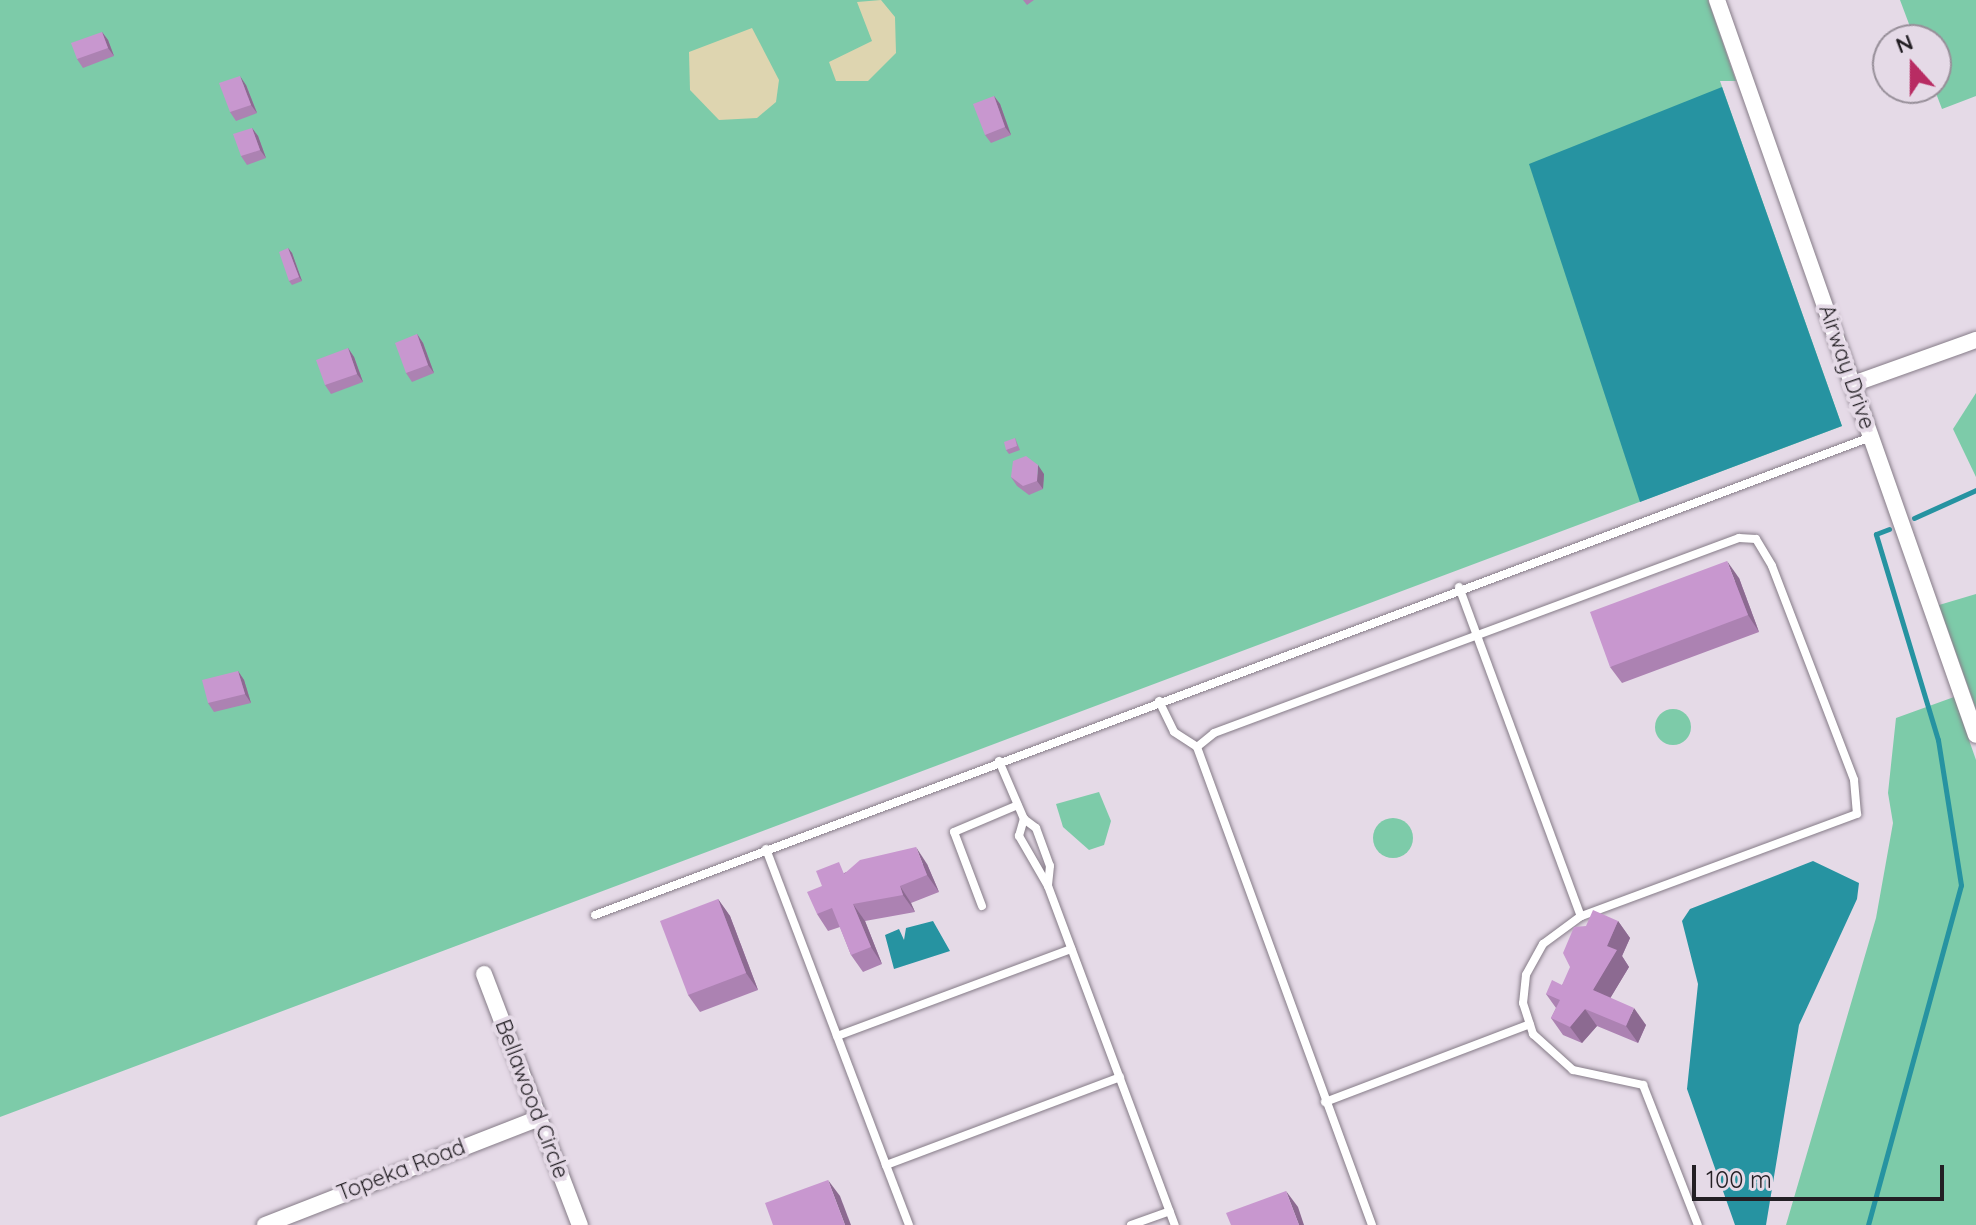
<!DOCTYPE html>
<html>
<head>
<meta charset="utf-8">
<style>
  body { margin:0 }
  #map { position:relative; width:1976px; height:1225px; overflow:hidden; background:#e5dae7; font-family:Quicksand,sans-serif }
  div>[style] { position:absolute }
  .green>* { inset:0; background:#7dcba9 }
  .round { border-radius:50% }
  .sand>* { inset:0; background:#ded5b0 }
  .water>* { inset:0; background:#2693a1 }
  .stream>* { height:5px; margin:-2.5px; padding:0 2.5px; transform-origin:2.5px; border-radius:2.5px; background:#2693a1 }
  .roads { filter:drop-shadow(0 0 2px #867c88) drop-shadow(0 0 2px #867c88) }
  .lane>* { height:8px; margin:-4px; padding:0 4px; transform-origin:4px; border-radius:4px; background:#fff }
  .street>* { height:16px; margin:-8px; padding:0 8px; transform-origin:8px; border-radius:8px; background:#fff }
  .wall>* { inset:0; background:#ac82b2 }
  .shaded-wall>* { inset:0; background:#8c6a91 }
  .building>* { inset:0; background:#c897cf }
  span { translate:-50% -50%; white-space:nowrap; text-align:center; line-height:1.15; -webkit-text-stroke:8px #e5dae7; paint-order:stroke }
  .street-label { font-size:22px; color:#231f24 }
  .north { position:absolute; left:1872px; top:24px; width:80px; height:80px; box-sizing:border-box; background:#e5dae7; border:2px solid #978f99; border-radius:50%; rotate:339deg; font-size:22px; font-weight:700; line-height:32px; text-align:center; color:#231f24 }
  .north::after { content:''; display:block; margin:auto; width:28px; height:36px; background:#b82c63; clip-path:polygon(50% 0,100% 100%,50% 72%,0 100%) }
  .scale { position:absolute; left:1692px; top:1165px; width:252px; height:36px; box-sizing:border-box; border:4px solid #231f24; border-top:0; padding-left:10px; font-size:24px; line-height:28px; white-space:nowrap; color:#231f24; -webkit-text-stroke:6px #e5dae7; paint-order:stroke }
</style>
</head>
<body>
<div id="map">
  <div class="green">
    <div style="clip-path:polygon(0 0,1708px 0,1736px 81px,1720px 81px,1842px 426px,0 1117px)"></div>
    <div style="clip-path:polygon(1900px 0,1976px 0,1976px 96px,1942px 109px,1934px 88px,1936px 40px,1915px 40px)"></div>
    <div style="clip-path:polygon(1976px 393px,1976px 477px,1953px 429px)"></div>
    <div style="clip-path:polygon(1976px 594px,1976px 709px,1939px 605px)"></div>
    <div style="clip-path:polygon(1954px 697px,1976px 760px,1976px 1225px,1786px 1225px,1876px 918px,1893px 823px,1888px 793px,1896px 718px)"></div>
    <div class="round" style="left:1655px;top:709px;width:36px;height:36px"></div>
    <div style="clip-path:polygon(1099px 792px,1111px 821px,1104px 845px,1089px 850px,1063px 827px,1056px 804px)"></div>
    <div class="round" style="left:1373px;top:818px;width:40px;height:40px"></div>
  </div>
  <div class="sand">
    <div style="clip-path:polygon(881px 0,895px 17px,896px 53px,868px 81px,836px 81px,829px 62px,872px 41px,857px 2px)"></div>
    <div style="clip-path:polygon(752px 28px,779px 80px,776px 102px,757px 118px,719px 120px,690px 90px,689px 52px)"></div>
  </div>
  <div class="water">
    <div style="clip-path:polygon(1722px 87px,1842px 426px,1640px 502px,1529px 164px)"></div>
    <div style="clip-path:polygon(1813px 861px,1859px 883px,1857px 899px,1799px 1025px,1766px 1225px,1735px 1225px,1687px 1089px,1698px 984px,1682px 921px,1690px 909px)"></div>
    <div style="clip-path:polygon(933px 921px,950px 951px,894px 969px,885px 935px,899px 929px,904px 940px,906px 928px)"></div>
  </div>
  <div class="stream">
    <div style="left:1914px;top:518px;width:68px;rotate:-24.3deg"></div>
    <div style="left:1868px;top:1225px;width:352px;rotate:-74.7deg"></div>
    <div style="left:1961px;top:885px;width:147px;rotate:-99deg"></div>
    <div style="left:1938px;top:740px;width:215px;rotate:-106.8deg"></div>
    <div style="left:1876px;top:534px;width:14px;rotate:-21deg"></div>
  </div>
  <div class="roads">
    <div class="lane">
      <div style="left:1459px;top:587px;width:351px;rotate:69.7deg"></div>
      <div style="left:1159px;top:701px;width:34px;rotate:64deg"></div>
      <div style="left:1174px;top:732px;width:27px;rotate:33deg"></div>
      <div style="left:999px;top:761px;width:63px;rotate:66.7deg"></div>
      <div style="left:1024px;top:819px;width:15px;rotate:37deg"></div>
      <div style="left:1036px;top:828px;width:40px;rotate:69.8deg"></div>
      <div style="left:1050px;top:866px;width:20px;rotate:96deg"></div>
      <div style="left:1048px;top:886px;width:58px;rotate:-120.1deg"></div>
      <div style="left:1019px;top:836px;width:18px;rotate:-74deg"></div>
      <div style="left:766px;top:849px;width:338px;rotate:69.2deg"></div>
      <div style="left:1048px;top:886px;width:362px;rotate:69.5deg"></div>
      <div style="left:982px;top:906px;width:79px;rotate:-110.7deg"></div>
      <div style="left:954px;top:832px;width:69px;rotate:-22.9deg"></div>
      <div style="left:595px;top:915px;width:1363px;rotate:-20.54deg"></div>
      <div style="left:837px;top:1036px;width:250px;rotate:-20.4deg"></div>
      <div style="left:1325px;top:1102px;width:219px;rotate:-20.8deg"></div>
      <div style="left:909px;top:1225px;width:64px;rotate:-111deg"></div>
      <div style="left:886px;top:1165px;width:250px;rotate:-20.6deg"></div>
      <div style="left:1131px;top:1225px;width:41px;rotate:-19.7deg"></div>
      <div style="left:1372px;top:1225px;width:509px;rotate:-110.11deg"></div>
      <div style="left:1197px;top:747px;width:22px;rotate:-39deg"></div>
      <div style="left:1214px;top:733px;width:560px;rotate:-20.38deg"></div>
      <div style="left:1739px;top:538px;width:17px;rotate:3deg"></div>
      <div style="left:1756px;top:539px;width:31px;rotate:59deg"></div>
      <div style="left:1772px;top:566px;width:229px;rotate:69deg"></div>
      <div style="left:1854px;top:780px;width:34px;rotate:85deg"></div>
      <div style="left:1857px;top:814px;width:294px;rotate:159.7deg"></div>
      <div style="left:1581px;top:916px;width:47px;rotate:143.6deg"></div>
      <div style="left:1543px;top:944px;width:35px;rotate:119deg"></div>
      <div style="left:1526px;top:975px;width:28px;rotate:96deg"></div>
      <div style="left:1523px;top:1003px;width:33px;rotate:72deg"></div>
      <div style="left:1533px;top:1034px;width:54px;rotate:42deg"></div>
      <div style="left:1573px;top:1070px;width:72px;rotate:12.1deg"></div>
      <div style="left:1643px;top:1085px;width:150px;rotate:68.6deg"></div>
    </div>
    <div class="street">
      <div style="left:1717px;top:0;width:779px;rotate:70.59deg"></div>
      <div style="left:1853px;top:384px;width:131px;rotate:-19.7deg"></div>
      <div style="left:484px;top:974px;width:269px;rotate:69.1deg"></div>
      <div style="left:265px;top:1225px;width:294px;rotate:-21.3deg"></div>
    </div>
  </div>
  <div class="wall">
    <div style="clip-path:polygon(1023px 0,1034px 0,1027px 5px)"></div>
    <div style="clip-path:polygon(102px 32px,108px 40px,114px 56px,83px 68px,77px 59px)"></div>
    <div style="clip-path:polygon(246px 85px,257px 113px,236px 121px,230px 112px)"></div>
    <div style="clip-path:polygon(994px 96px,1000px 104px,1011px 135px,991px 143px,985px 135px)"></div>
    <div style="clip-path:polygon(252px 128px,258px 136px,266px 158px,247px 165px,241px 156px)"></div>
    <div style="clip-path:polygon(288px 248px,292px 253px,302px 281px,292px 285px,289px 281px)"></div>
    <div style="clip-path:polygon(417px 334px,423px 343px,434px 373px,412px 382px,406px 373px)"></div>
    <div style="clip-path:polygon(348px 348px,354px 357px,363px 382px,331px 394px,325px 385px)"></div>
    <div style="clip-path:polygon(1015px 438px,1020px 450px,1009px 454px,1006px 450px)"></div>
    <div style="clip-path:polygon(1044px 474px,1043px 489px,1029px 495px,1017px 486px,1011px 477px)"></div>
    <div style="clip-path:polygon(1739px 578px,1759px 632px,1622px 683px,1610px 667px)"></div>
    <div style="clip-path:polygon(238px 671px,244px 680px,251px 703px,214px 712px,208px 703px)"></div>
    <div style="clip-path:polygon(927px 864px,939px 892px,911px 903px,915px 912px,865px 921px,882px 964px,863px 972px,851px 955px,840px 927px,828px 931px,817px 914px,822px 886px,846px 872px)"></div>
    <div style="clip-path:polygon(718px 899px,730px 916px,758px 990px,700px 1012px,688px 995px)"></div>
    <div style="clip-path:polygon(1618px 921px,1630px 938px,1622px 956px,1629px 967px,1610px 998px,1646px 1025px,1638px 1043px,1597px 1026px,1582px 1043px,1563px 1035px,1551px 1018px,1556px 1008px,1546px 994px,1562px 985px)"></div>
  </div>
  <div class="shaded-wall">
    <div style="clip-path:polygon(102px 32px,108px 40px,114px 56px,108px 48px)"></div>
    <div style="clip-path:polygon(240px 76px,246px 85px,257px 113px,251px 105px)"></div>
    <div style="clip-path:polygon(994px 96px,1000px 104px,1011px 135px,1005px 127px)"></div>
    <div style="clip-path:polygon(252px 128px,258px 136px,266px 158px,260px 150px)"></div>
    <div style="clip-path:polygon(288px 248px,292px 253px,302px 281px,299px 277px)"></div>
    <div style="clip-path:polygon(417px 334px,423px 343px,434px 373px,428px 365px)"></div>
    <div style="clip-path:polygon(348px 348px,354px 357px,363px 382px,357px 374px)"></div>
    <div style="clip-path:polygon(1038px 465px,1044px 474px,1043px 489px,1037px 481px)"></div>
    <div style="clip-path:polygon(1727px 561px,1739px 578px,1759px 632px,1748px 615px)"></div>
    <div style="clip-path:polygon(238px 671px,244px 680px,251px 703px,245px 694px)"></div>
    <div style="clip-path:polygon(916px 847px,927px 864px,939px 892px,927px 875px)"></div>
    <div style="clip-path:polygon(900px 886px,911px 903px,915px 912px,903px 895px)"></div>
    <div style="clip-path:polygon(718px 899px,730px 916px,758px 990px,746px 973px)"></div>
    <div style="clip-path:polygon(853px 904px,865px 921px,882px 964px,871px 947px)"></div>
    <div style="clip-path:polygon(1618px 921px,1630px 938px,1622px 956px,1629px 967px,1605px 1007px,1593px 990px,1607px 946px)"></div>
    <div style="clip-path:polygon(1634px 1008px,1646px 1025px,1638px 1043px,1626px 1026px)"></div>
    <div style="clip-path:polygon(1585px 1009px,1597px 1026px,1582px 1043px,1570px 1027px)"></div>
    <div style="clip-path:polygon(828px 1180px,840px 1196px,851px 1225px,845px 1225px)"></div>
    <div style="clip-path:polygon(1286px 1191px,1298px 1207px,1304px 1225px,1299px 1225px)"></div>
  </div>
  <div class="building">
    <div style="clip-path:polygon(102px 32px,108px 48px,77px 59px,71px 43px)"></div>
    <div style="clip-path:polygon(240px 76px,251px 105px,230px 112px,219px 83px)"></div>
    <div style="clip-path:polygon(994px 96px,1005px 127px,985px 135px,973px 104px)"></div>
    <div style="clip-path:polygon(252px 128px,260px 150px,241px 156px,233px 134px)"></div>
    <div style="clip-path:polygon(288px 248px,299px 277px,289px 281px,279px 252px)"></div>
    <div style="clip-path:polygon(417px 334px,428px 365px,406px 373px,395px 343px)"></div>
    <div style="clip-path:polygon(348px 348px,357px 374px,325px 385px,316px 360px)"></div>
    <div style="clip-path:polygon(1015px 438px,1017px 446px,1006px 450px,1004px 442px)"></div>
    <div style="clip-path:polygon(1026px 456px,1038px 465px,1037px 481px,1023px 486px,1011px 477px,1013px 461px)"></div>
    <div style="clip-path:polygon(1727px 561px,1748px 615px,1610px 667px,1590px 612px)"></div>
    <div style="clip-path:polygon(238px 671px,245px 694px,208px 703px,202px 680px)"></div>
    <div style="clip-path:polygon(916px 847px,927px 875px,900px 886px,903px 895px,853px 904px,871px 947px,851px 955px,832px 908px,817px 914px,807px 892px,822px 886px,816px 871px,839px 862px,844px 874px,860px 860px)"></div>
    <div style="clip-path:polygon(718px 899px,746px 973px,688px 995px,660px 921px)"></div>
    <div style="clip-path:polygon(1593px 910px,1618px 921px,1607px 946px,1617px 950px,1593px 990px,1634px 1008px,1626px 1026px,1585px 1009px,1570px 1027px,1551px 1018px,1560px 1000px,1546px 994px,1552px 980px,1562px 985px,1570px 967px,1563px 953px,1574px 927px,1586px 926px)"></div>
    <div style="clip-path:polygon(828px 1180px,845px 1225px,773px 1225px,765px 1203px)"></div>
    <div style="clip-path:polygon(1286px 1191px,1299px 1225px,1231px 1225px,1226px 1213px)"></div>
  </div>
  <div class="street-label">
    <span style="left:1847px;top:367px;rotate:71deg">Airway Drive</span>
    <span style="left:532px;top:1099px;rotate:69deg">Bellawood Circle</span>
    <span style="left:401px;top:1170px;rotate:-21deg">Topeka Road</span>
  </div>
  <div class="north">N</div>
  <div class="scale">100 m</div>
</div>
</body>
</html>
